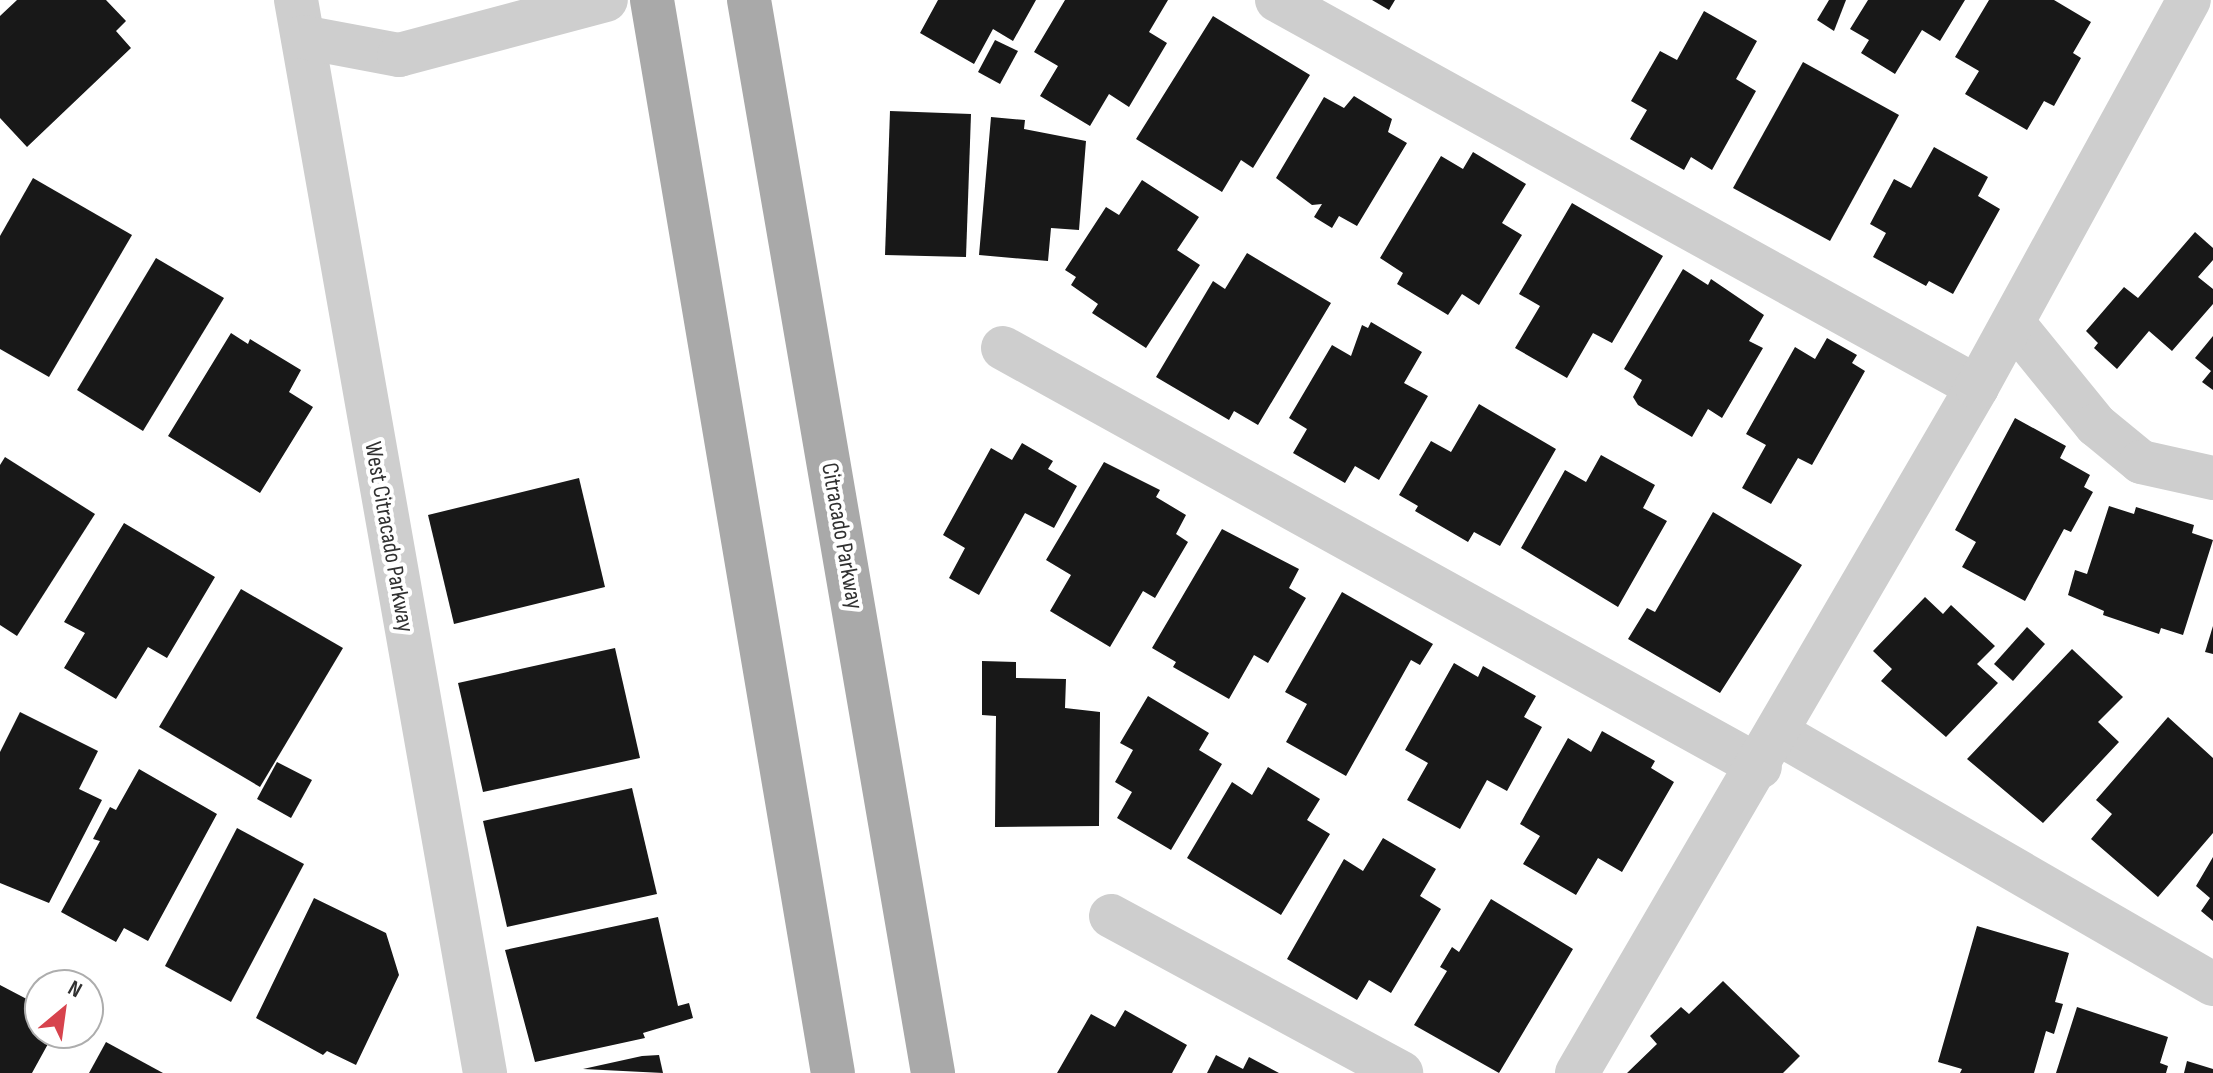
<!DOCTYPE html>
<html>
<head>
<meta charset="utf-8">
<style>
  body { margin:0 }
  #map { position:relative; width:2213px; height:1073px; overflow:hidden; background:#fff; font-family:"Sofia Sans Condensed",sans-serif }
  div>[style] { position:absolute }
  .building>* { inset:0; background:#181818 }
  .minor>* { height:44px; margin:-22px; padding:0 22px; transform-origin:22px; border-radius:22px; background:#cecece }
  .major>* { height:44px; margin:-22px; padding:0 22px; transform-origin:22px; border-radius:22px; background:#a9a9a9 }
  span { translate:-50% -50%; white-space:nowrap; text-align:center; line-height:1.15; -webkit-text-stroke:8px #fff; paint-order:stroke }
  .street-label { font-size:24px; color:#313131 }
  .north { position:absolute; left:24px; top:969px; width:80px; height:80px; box-sizing:border-box; background:#fff; border:2px solid #adadad; border-radius:50%; rotate:29deg; font-size:22px; font-weight:700; line-height:32px; text-align:center; color:#313131 }
  .north::after { content:''; display:block; margin:auto; width:28px; height:36px; background:#d7434d; clip-path:polygon(50% 0,100% 100%,50% 72%,0 100%) }
</style>
</head>
<body>
<div id="map">
  <div class="building">
    <div style="clip-path:polygon(17px 0,106px 0,126px 21px,116px 31px,131px 48px,27px 147px,0 118px,0 16px)"></div>
    <div style="clip-path:polygon(938px 0,1036px 0,1013px 41px,993px 29px,974px 64px,920px 33px)"></div>
    <div style="clip-path:polygon(1065px 0,1168px 0,1149px 32px,1167px 43px,1129px 107px,1109px 94px,1090px 126px,1040px 96px,1058px 66px,1034px 52px)"></div>
    <div style="clip-path:polygon(1372px 0,1395px 0,1389px 10px)"></div>
    <div style="clip-path:polygon(1829px 0,1846px 0,1834px 31px,1817px 20px)"></div>
    <div style="clip-path:polygon(1868px 0,1965px 0,1940px 41px,1922px 30px,1895px 74px,1861px 53px,1869px 40px,1850px 29px)"></div>
    <div style="clip-path:polygon(1989px 0,2054px 0,2091px 22px,2073px 53px,2081px 58px,2054px 106px,2044px 101px,2027px 130px,1965px 94px,1979px 71px,1955px 57px)"></div>
    <div style="clip-path:polygon(1704px 11px,1757px 41px,1736px 79px,1756px 91px,1712px 170px,1691px 157px,1684px 170px,1630px 139px,1647px 110px,1631px 101px,1660px 51px,1677px 60px)"></div>
    <div style="clip-path:polygon(1213px 16px,1310px 75px,1253px 168px,1241px 160px,1222px 192px,1136px 139px)"></div>
    <div style="clip-path:polygon(995px 40px,1018px 51px,1000px 84px,978px 72px)"></div>
    <div style="clip-path:polygon(1803px 62px,1899px 115px,1830px 241px,1733px 188px)"></div>
    <div style="clip-path:polygon(1354px 96px,1392px 119px,1388px 132px,1407px 143px,1357px 226px,1339px 216px,1332px 228px,1314px 217px,1322px 204px,1312px 205px,1276px 178px,1324px 97px,1344px 108px)"></div>
    <div style="clip-path:polygon(890px 111px,971px 114px,966px 257px,885px 255px)"></div>
    <div style="clip-path:polygon(991px 117px,1025px 120px,1024px 129px,1086px 141px,1079px 230px,1051px 228px,1048px 261px,979px 255px)"></div>
    <div style="clip-path:polygon(1934px 147px,1988px 177px,1978px 196px,2000px 209px,1953px 294px,1929px 281px,1926px 286px,1873px 257px,1886px 233px,1870px 224px,1894px 179px,1911px 188px)"></div>
    <div style="clip-path:polygon(1473px 152px,1526px 184px,1502px 223px,1522px 235px,1479px 305px,1462px 294px,1448px 315px,1397px 284px,1403px 273px,1380px 258px,1441px 156px,1463px 169px)"></div>
    <div style="clip-path:polygon(33px 178px,132px 235px,49px 377px,0 349px,0 236px)"></div>
    <div style="clip-path:polygon(1142px 180px,1199px 217px,1177px 250px,1200px 265px,1146px 348px,1092px 313px,1098px 304px,1071px 285px,1076px 277px,1065px 270px,1106px 207px,1119px 215px)"></div>
    <div style="clip-path:polygon(1572px 203px,1663px 256px,1612px 343px,1593px 333px,1567px 378px,1515px 348px,1540px 306px,1519px 294px)"></div>
    <div style="clip-path:polygon(2195px 232px,2213px 248px,2213px 260px,2198px 277px,2213px 289px,2213px 304px,2172px 351px,2149px 331px,2117px 369px,2094px 348px,2098px 343px,2086px 331px,2124px 287px,2138px 298px)"></div>
    <div style="clip-path:polygon(1247px 253px,1331px 303px,1258px 425px,1234px 411px,1229px 420px,1156px 377px,1213px 281px,1225px 289px)"></div>
    <div style="clip-path:polygon(156px 258px,224px 298px,143px 431px,77px 390px)"></div>
    <div style="clip-path:polygon(1683px 269px,1708px 285px,1711px 279px,1764px 315px,1749px 341px,1763px 348px,1722px 418px,1708px 409px,1692px 437px,1638px 405px,1633px 397px,1642px 380px,1624px 369px)"></div>
    <div style="clip-path:polygon(1371px 322px,1422px 352px,1404px 383px,1428px 396px,1379px 480px,1355px 466px,1345px 483px,1293px 453px,1307px 429px,1289px 418px,1332px 345px,1351px 356px,1362px 325px,1368px 328px)"></div>
    <div style="clip-path:polygon(231px 333px,248px 344px,250px 339px,301px 370px,289px 392px,313px 407px,260px 493px,168px 436px)"></div>
    <div style="clip-path:polygon(2213px 336px,2213px 390px,2202px 382px,2211px 371px,2195px 358px)"></div>
    <div style="clip-path:polygon(1827px 338px,1857px 355px,1852px 363px,1865px 371px,1812px 465px,1798px 458px,1771px 504px,1742px 488px,1766px 445px,1746px 434px,1795px 347px,1815px 359px)"></div>
    <div style="clip-path:polygon(1479px 404px,1556px 449px,1500px 546px,1474px 532px,1468px 542px,1415px 511px,1418px 506px,1399px 495px,1431px 441px,1451px 452px)"></div>
    <div style="clip-path:polygon(2015px 418px,2066px 446px,2060px 458px,2090px 475px,2084px 487px,2093px 492px,2071px 532px,2064px 529px,2025px 601px,1962px 567px,1976px 542px,1955px 530px)"></div>
    <div style="clip-path:polygon(1022px 443px,1053px 461px,1048px 469px,1077px 486px,1054px 528px,1025px 513px,979px 595px,949px 578px,965px 548px,943px 535px,991px 448px,1012px 460px)"></div>
    <div style="clip-path:polygon(1601px 455px,1655px 485px,1643px 508px,1667px 521px,1618px 607px,1521px 548px,1565px 470px,1586px 482px)"></div>
    <div style="clip-path:polygon(5px 457px,95px 514px,17px 636px,0 625px,0 465px)"></div>
    <div style="clip-path:polygon(1104px 462px,1160px 490px,1156px 497px,1186px 515px,1176px 534px,1188px 542px,1155px 598px,1143px 591px,1110px 647px,1050px 611px,1071px 575px,1046px 560px)"></div>
    <div style="clip-path:polygon(579px 478px,605px 587px,454px 624px,428px 515px)"></div>
    <div style="clip-path:polygon(2109px 506px,2134px 514px,2136px 507px,2194px 525px,2192px 533px,2213px 540px,2183px 635px,2161px 628px,2159px 634px,2103px 615px,2104px 611px,2068px 595px,2075px 570px,2087px 574px)"></div>
    <div style="clip-path:polygon(1713px 512px,1802px 565px,1720px 693px,1628px 639px,1647px 608px,1655px 612px)"></div>
    <div style="clip-path:polygon(124px 523px,215px 577px,167px 658px,148px 647px,116px 699px,64px 668px,85px 633px,64px 622px)"></div>
    <div style="clip-path:polygon(1222px 529px,1299px 569px,1289px 588px,1306px 598px,1268px 663px,1254px 655px,1229px 699px,1173px 667px,1176px 662px,1152px 648px)"></div>
    <div style="clip-path:polygon(241px 589px,343px 648px,260px 787px,159px 727px)"></div>
    <div style="clip-path:polygon(1342px 592px,1433px 644px,1420px 665px,1411px 660px,1346px 776px,1286px 742px,1307px 704px,1285px 692px)"></div>
    <div style="clip-path:polygon(1925px 597px,1943px 614px,1951px 605px,1995px 646px,1977px 664px,1998px 683px,1946px 737px,1881px 681px,1892px 669px,1873px 651px)"></div>
    <div style="clip-path:polygon(2213px 626px,2213px 654px,2205px 652px)"></div>
    <div style="clip-path:polygon(2027px 627px,2045px 644px,2013px 681px,1994px 664px)"></div>
    <div style="clip-path:polygon(615px 648px,640px 758px,483px 792px,458px 683px)"></div>
    <div style="clip-path:polygon(2072px 649px,2123px 697px,2098px 722px,2119px 742px,2043px 823px,1967px 759px)"></div>
    <div style="clip-path:polygon(982px 661px,1016px 662px,1016px 678px,1066px 679px,1065px 708px,1100px 712px,1099px 826px,995px 827px,996px 716px,982px 715px)"></div>
    <div style="clip-path:polygon(1454px 663px,1478px 677px,1483px 666px,1536px 696px,1524px 717px,1542px 727px,1507px 791px,1487px 780px,1460px 829px,1407px 800px,1428px 763px,1405px 750px)"></div>
    <div style="clip-path:polygon(1148px 696px,1209px 733px,1199px 750px,1222px 764px,1171px 850px,1117px 818px,1132px 792px,1115px 782px,1133px 750px,1120px 743px)"></div>
    <div style="clip-path:polygon(20px 712px,98px 751px,79px 789px,102px 800px,49px 903px,0 883px,0 752px)"></div>
    <div style="clip-path:polygon(2168px 717px,2213px 758px,2213px 833px,2158px 897px,2091px 839px,2112px 814px,2096px 800px)"></div>
    <div style="clip-path:polygon(1602px 731px,1655px 761px,1651px 768px,1674px 782px,1622px 872px,1598px 858px,1576px 895px,1523px 864px,1540px 836px,1520px 824px,1568px 738px,1591px 752px)"></div>
    <div style="clip-path:polygon(277px 762px,312px 780px,291px 818px,257px 799px)"></div>
    <div style="clip-path:polygon(1268px 767px,1320px 799px,1307px 820px,1330px 834px,1281px 915px,1187px 858px,1232px 782px,1252px 795px)"></div>
    <div style="clip-path:polygon(139px 769px,217px 814px,148px 941px,124px 928px,116px 942px,61px 912px,100px 841px,93px 839px,110px 807px,116px 810px)"></div>
    <div style="clip-path:polygon(632px 788px,657px 894px,507px 927px,483px 821px)"></div>
    <div style="clip-path:polygon(237px 828px,304px 864px,231px 1002px,165px 966px)"></div>
    <div style="clip-path:polygon(1383px 838px,1436px 869px,1420px 896px,1441px 909px,1391px 993px,1369px 980px,1357px 1000px,1287px 959px,1344px 859px,1363px 871px)"></div>
    <div style="clip-path:polygon(2213px 857px,2213px 921px,2201px 911px,2210px 898px,2196px 886px)"></div>
    <div style="clip-path:polygon(314px 898px,386px 933px,399px 975px,356px 1065px,327px 1051px,323px 1055px,256px 1018px)"></div>
    <div style="clip-path:polygon(1491px 899px,1573px 949px,1499px 1073px,1414px 1025px,1447px 971px,1440px 967px,1452px 947px,1459px 952px)"></div>
    <div style="clip-path:polygon(658px 917px,678px 1006px,689px 1003px,693px 1018px,643px 1033px,645px 1038px,535px 1062px,505px 950px)"></div>
    <div style="clip-path:polygon(1977px 926px,2069px 953px,2055px 1002px,2063px 1004px,2054px 1034px,2046px 1031px,2034px 1073px,1960px 1073px,1962px 1069px,1938px 1062px)"></div>
    <div style="clip-path:polygon(1723px 981px,1800px 1056px,1783px 1073px,1627px 1073px,1657px 1044px,1650px 1036px,1681px 1007px,1689px 1014px)"></div>
    <div style="clip-path:polygon(0 985px,40px 1006px,40px 1033px,54px 1033px,32px 1073px,0 1073px)"></div>
    <div style="clip-path:polygon(2077px 1007px,2168px 1037px,2160px 1063px,2168px 1066px,2166px 1073px,2056px 1073px)"></div>
    <div style="clip-path:polygon(1125px 1010px,1187px 1045px,1172px 1073px,1057px 1073px,1091px 1014px,1115px 1027px)"></div>
    <div style="clip-path:polygon(106px 1042px,163px 1073px,89px 1073px)"></div>
    <div style="clip-path:polygon(659px 1055px,663px 1073px,583px 1069px,642px 1056px)"></div>
    <div style="clip-path:polygon(1216px 1055px,1243px 1069px,1249px 1057px,1279px 1073px,1207px 1073px)"></div>
    <div style="clip-path:polygon(2187px 1061px,2213px 1069px,2213px 1073px,2184px 1073px)"></div>
  </div>
  <div class="minor">
    <div style="left:296px;top:0;width:1090px;rotate:80.01deg"></div>
    <div style="left:1277px;top:0;width:800px;rotate:28.94deg"></div>
    <div style="left:303px;top:37px;width:98px;rotate:10.6deg"></div>
    <div style="left:399px;top:55px;width:214px;rotate:-14.9deg"></div>
    <div style="left:2013px;top:323px;width:132px;rotate:50.9deg"></div>
    <div style="left:2096px;top:425px;width:58px;rotate:39.4deg"></div>
    <div style="left:2141px;top:462px;width:74px;rotate:12.5deg"></div>
    <div style="left:1003px;top:348px;width:865px;rotate:28.96deg"></div>
    <div style="left:1778px;top:733px;width:502px;rotate:29.99deg"></div>
    <div style="left:1111px;top:916px;width:330px;rotate:28.4deg"></div>
    <div style="left:1577px;top:1073px;width:794px;rotate:-59.75deg"></div>
    <div style="left:1977px;top:387px;width:441px;rotate:-61.3deg"></div>
  </div>
  <div class="major">
    <div style="left:652px;top:0;width:1088px;rotate:80.43deg"></div>
    <div style="left:749px;top:0;width:1089px;rotate:80.27deg"></div>
  </div>
  <div class="street-label">
    <span style="left:842px;top:536px;rotate:80deg">Citracado Parkway</span>
    <span style="left:389px;top:537px;rotate:80deg">West Citracado Parkway</span>
  </div>
  <div class="north">N</div>
</div>
</body>
</html>
